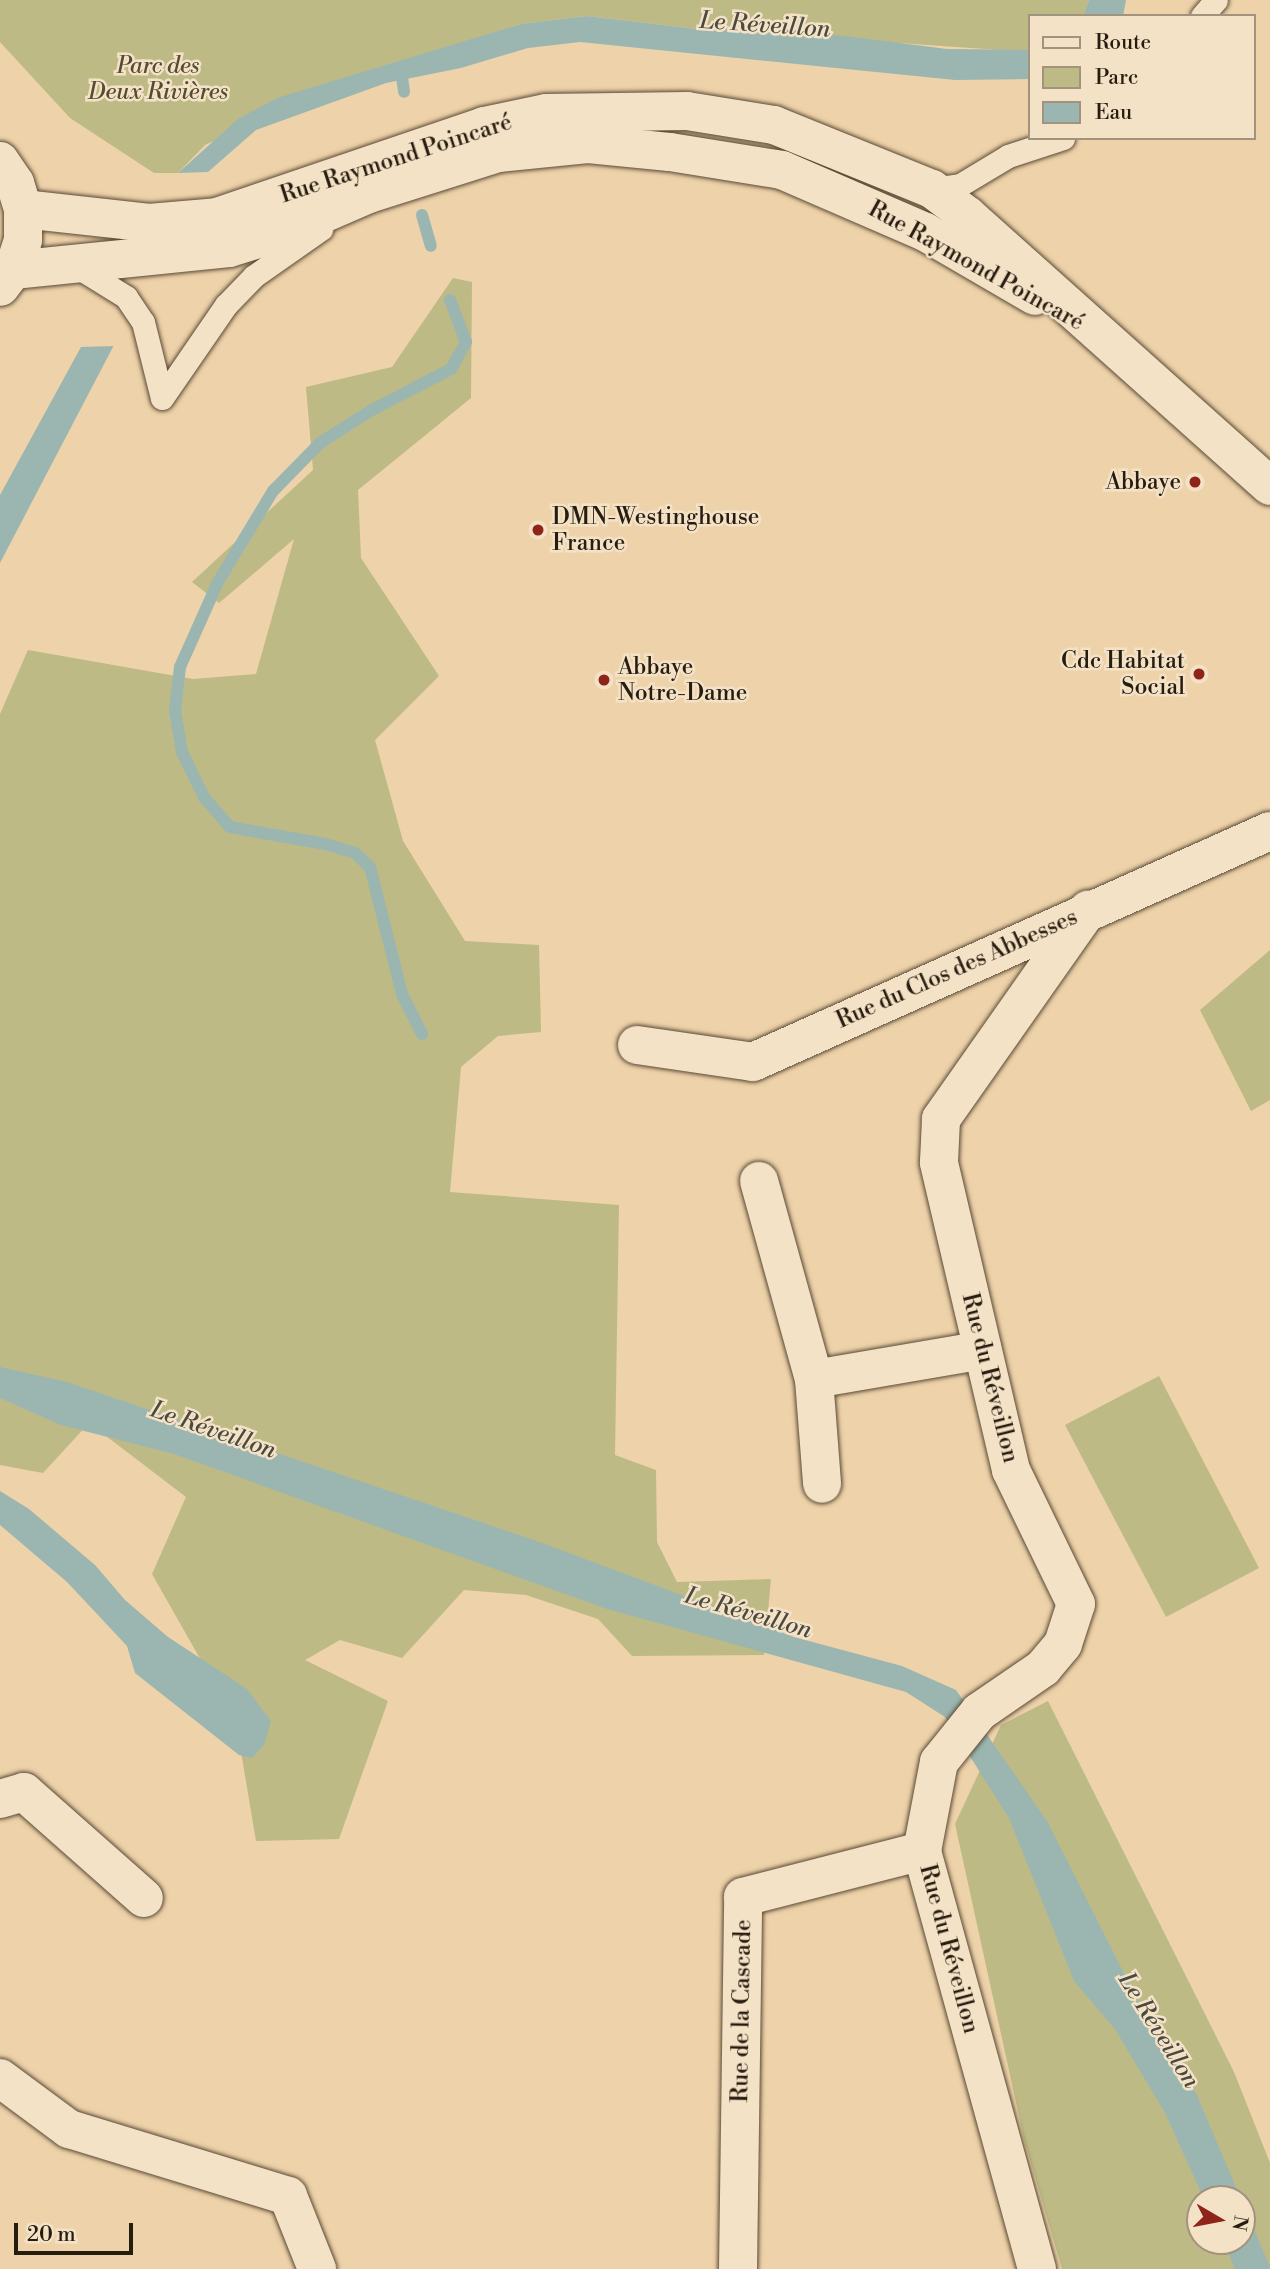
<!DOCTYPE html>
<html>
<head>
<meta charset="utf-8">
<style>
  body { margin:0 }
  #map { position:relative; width:1270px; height:2269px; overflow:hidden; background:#eed2a9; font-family:"Libre Bodoni",serif }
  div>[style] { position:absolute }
  .green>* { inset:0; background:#bdba85 }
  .water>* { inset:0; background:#9bb6b0 }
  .stream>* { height:12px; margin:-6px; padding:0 6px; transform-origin:6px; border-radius:6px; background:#9bb6b0 }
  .roads { filter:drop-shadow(0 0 2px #594a36) drop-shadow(0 0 2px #594a36) }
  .service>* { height:23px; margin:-11.5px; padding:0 11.5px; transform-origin:11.5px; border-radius:11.5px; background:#f4e2c7 }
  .minor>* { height:38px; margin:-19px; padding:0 19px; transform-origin:19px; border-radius:19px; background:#f4e2c7 }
  .secondary>* { height:38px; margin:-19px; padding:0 19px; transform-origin:19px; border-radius:19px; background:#f4e2c7 }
  .dots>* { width:19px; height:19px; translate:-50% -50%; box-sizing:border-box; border:4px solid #f4e2c7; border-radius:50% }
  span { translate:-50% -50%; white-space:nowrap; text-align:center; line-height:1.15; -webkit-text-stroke:5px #f4e2c7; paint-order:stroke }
  .park-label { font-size:23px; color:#544b33; font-style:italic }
  .street-label { font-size:23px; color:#271c10 }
  .poi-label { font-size:23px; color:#271c10 }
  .right { translate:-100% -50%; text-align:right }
  .left { translate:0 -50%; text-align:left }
  .water-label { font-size:24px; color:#4a4a40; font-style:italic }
  .legend { position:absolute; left:1028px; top:14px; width:228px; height:126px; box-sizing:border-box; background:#f4e2c7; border:2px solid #a2937e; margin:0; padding:9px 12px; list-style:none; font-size:21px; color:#271c10 }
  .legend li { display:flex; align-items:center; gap:14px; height:35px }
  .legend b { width:35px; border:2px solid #a2937e }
  .north { position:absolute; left:1186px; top:2185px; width:70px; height:70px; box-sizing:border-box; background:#f4e2c7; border:2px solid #a2937e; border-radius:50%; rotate:100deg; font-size:19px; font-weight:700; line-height:28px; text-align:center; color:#271c10 }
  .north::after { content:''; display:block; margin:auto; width:24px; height:32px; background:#8f2418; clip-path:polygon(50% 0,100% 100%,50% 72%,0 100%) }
  .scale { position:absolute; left:14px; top:2223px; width:119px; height:32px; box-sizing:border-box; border:4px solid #271c10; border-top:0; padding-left:9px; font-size:21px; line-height:24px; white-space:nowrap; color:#271c10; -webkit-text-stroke:5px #f4e2c7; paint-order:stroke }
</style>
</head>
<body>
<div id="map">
  <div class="green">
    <div style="clip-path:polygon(0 0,1089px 0,1083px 16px,1030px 16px,1030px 50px,1014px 51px,697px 29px,587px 16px,521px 24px,366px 72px,205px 145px,178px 173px,154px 173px,70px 118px,0 42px)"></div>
    <div style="clip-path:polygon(453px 278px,472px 282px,471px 398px,358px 490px,361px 558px,439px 676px,375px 740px,403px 841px,465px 941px,539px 945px,541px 1032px,498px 1036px,461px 1067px,450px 1192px,619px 1205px,615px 1455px,656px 1470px,657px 1542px,677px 1582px,771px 1579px,764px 1655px,632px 1656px,598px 1619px,526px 1595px,464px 1590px,402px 1658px,340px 1640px,305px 1660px,388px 1701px,339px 1839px,256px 1841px,236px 1722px,152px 1574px,186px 1497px,89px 1423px,43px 1473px,0 1465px,0 714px,28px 650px,193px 679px,256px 674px,294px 539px,219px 603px,192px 582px,313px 470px,306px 387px,392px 367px)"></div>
    <div style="clip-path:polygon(1270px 950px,1270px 1100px,1251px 1111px,1200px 1010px)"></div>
    <div style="clip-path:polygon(1159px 1376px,1259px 1568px,1166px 1617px,1065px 1425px)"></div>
    <div style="clip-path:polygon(evenodd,1048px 1701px,1234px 2072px,1270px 2163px,1270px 2269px,1062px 2269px,1024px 2139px,955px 1824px,1001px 1725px,1048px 1701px,1200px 2199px,1242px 2199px,1242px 2241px,1200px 2241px,1200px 2199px)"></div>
  </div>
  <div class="water">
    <div style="clip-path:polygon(1089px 0,1126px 0,1123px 16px,1083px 16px)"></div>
    <div style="clip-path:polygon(587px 16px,697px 29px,845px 36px,947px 49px,1030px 50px,1030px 79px,955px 80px,580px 42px,528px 48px,461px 68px,386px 83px,256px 130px,208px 172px,178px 173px,238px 119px,277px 98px,521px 24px)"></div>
    <div style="clip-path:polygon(113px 346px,113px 347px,0 563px,0 495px,81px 347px)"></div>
    <div style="clip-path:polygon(0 1367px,67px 1382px,534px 1540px,794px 1637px,902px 1666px,956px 1690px,1047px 1821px,1137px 1999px,1196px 2093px,1241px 2199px,1204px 2199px,1165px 2113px,1115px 2029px,1074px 1981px,1009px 1818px,945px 1717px,906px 1692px,607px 1609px,174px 1454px,61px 1425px,0 1398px)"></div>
    <div style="clip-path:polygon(0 1491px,29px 1509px,95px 1565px,125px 1600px,168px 1637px,247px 1689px,271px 1721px,264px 1745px,252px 1758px,239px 1755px,135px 1673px,127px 1646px,67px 1582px,0 1525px)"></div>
    <div style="clip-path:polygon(1242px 2201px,1270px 2267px,1270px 2269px,1235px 2269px,1223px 2241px,1242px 2241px)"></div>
  </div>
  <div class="stream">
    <div style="left:401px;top:70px;width:22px;rotate:82deg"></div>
    <div style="left:422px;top:215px;width:32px;rotate:74deg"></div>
    <div style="left:422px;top:1034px;width:45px;rotate:-116.6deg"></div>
    <div style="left:402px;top:994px;width:131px;rotate:-104.1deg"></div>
    <div style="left:370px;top:867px;width:21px;rotate:-137deg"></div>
    <div style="left:355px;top:853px;width:31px;rotate:-163deg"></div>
    <div style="left:325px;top:844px;width:97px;rotate:-169.9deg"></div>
    <div style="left:230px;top:827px;width:40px;rotate:-131deg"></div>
    <div style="left:204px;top:797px;width:50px;rotate:-116.1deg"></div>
    <div style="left:182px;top:752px;width:42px;rotate:-99.7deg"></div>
    <div style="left:175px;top:711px;width:44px;rotate:-83.5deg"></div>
    <div style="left:180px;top:667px;width:93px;rotate:-65.9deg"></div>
    <div style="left:218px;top:582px;width:106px;rotate:-58.9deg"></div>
    <div style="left:273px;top:491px;width:67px;rotate:-45.6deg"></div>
    <div style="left:320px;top:443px;width:59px;rotate:-32.6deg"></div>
    <div style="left:370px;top:411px;width:91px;rotate:-27.4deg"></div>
    <div style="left:451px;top:369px;width:31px;rotate:-61deg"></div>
    <div style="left:466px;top:342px;width:45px;rotate:-110.9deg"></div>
  </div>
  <div class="roads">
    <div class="service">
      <div style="left:1202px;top:16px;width:21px;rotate:-49deg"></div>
      <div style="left:932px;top:189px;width:28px;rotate:-8deg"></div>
      <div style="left:960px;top:185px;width:56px;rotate:-31.1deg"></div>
      <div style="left:1008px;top:156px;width:58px;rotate:-18.1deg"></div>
      <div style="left:76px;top:266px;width:59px;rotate:31.8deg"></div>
      <div style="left:126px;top:297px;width:30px;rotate:56deg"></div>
      <div style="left:143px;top:322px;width:78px;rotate:76deg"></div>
      <div style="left:162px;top:398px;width:113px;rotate:-55.5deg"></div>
      <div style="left:226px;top:305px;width:40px;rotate:-46deg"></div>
      <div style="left:254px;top:276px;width:82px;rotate:-35deg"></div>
    </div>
    <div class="minor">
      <div style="left:637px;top:1045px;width:117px;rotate:8.3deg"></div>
      <div style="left:753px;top:1062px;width:566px;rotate:-24.08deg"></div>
      <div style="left:759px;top:1181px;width:205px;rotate:74.5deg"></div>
      <div style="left:814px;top:1379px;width:171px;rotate:-9.7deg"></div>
      <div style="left:814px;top:1379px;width:105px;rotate:85.6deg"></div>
      <div style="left:0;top:1799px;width:25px;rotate:-16deg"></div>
      <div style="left:24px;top:1792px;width:160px;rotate:41.5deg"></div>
      <div style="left:0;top:2078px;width:86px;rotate:36.5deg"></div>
      <div style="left:69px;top:2129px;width:229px;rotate:17deg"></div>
      <div style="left:288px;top:2196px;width:79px;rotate:68.3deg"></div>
      <div style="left:738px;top:2269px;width:372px;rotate:-89.2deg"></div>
      <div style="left:743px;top:1897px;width:185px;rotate:-14.4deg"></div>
      <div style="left:1037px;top:2269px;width:434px;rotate:-105.4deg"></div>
      <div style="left:922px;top:1851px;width:91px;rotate:-79.2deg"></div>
      <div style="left:939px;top:1762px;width:64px;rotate:-51.3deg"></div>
      <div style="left:979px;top:1712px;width:78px;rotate:-34.5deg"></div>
      <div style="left:1043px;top:1668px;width:31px;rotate:-50deg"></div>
      <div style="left:1063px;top:1644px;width:42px;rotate:-72deg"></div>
      <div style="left:1076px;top:1604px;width:149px;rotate:-115.9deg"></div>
      <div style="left:1011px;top:1470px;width:316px;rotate:-103.2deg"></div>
      <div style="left:939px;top:1162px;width:43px;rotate:-87.3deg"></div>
      <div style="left:941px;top:1119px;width:256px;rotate:-54.9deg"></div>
    </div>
    <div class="secondary">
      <div style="left:0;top:161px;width:27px;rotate:56deg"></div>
      <div style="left:15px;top:183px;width:27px;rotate:73deg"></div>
      <div style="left:23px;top:209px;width:31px;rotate:90deg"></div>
      <div style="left:23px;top:240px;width:32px;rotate:108deg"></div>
      <div style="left:13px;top:270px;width:21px;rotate:127deg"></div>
      <div style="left:23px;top:209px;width:127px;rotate:6.3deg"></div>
      <div style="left:149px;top:223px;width:68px;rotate:-5deg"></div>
      <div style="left:217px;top:217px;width:282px;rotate:-18.8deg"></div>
      <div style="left:484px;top:126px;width:63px;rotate:-11.8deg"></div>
      <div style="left:546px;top:113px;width:141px;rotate:-0.8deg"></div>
      <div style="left:687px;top:111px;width:88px;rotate:9.1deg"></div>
      <div style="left:774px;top:125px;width:170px;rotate:22.1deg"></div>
      <div style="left:932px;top:189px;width:45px;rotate:36.9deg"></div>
      <div style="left:968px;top:216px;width:405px;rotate:41.8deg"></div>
      <div style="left:13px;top:270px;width:217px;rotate:-5.8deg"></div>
      <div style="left:229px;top:248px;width:54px;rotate:-17.1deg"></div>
      <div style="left:281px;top:232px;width:96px;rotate:-23.4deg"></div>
      <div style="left:369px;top:194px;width:135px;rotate:-17.6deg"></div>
      <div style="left:498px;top:153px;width:90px;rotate:-5.7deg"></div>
      <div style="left:588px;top:144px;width:82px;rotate:5.6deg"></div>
      <div style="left:670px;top:152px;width:113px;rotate:9.1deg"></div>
      <div style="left:782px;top:170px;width:156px;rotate:23.4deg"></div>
      <div style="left:925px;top:232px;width:127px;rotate:30.2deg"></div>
    </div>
  </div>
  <div class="dots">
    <div style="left:1195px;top:482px;background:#8f2418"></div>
    <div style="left:538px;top:530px;background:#8f2418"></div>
    <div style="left:1199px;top:674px;background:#8f2418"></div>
    <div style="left:604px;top:680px;background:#8f2418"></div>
  </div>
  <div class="park-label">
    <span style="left:158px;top:79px">Parc des<br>Deux Rivières</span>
  </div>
  <div class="street-label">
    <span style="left:396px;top:159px;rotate:-18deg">Rue Raymond Poincaré</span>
    <span style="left:976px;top:266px;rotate:29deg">Rue Raymond Poincaré</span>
    <span style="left:957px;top:969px;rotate:-24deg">Rue du Clos des Abbesses</span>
    <span style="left:990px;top:1378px;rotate:76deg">Rue du Réveillon</span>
    <span style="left:949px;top:1949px;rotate:75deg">Rue du Réveillon</span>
    <span style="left:742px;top:2011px;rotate:-89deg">Rue de la Cascade</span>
  </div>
  <div class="poi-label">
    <span class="right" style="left:1181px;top:482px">Abbaye</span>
    <span class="left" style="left:552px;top:530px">DMN-Westinghouse<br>France</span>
    <span class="right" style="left:1185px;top:674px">Cdc Habitat<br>Social</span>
    <span class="left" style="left:618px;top:680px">Abbaye<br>Notre-Dame</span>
  </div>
  <div class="water-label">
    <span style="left:765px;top:26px;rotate:4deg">Le Réveillon</span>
    <span style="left:213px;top:1431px;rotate:19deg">Le Réveillon</span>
    <span style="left:748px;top:1614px;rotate:16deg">Le Réveillon</span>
    <span style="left:1158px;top:2031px;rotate:58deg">Le Réveillon</span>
  </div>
  <ul class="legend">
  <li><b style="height:9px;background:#f4e2c7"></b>Route</li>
  <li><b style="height:19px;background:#bdba85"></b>Parc</li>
  <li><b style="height:19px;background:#9bb6b0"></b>Eau</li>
  </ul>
  <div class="north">N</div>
  <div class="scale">20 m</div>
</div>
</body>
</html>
